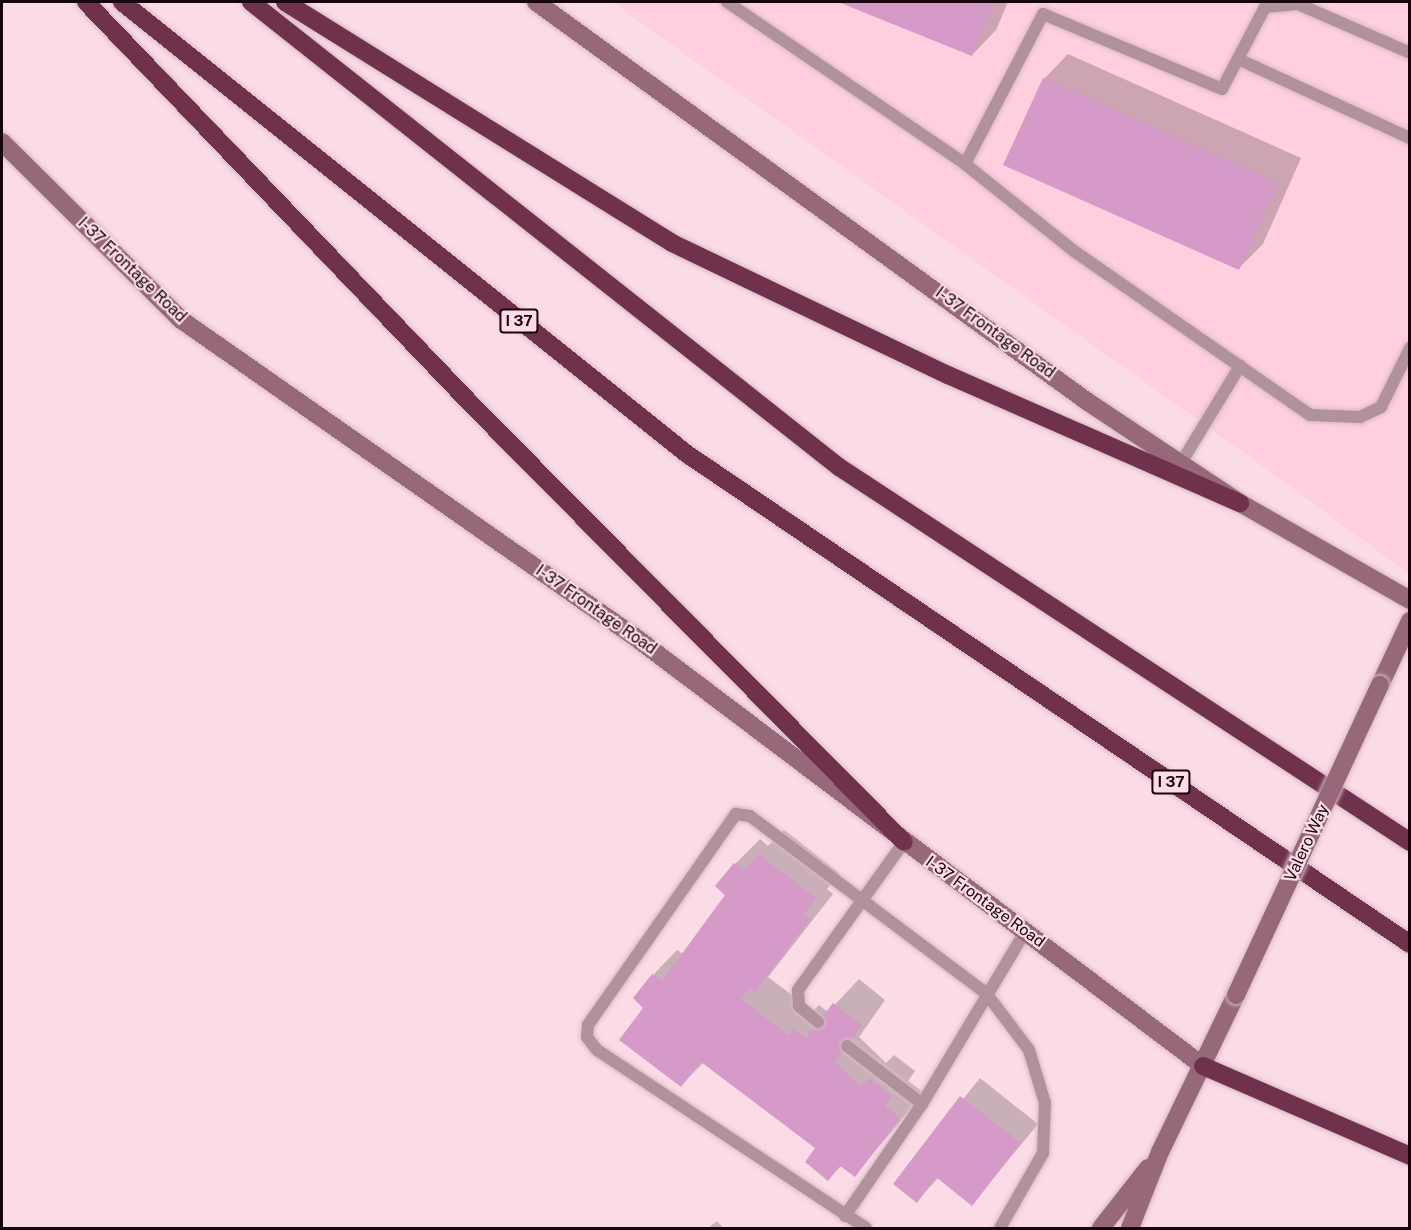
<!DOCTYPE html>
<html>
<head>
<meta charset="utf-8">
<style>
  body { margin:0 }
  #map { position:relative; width:1411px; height:1230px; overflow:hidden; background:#fbdbe6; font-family:"Public Sans",sans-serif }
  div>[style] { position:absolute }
  .built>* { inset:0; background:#ffcedf }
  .shadow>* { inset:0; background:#0003 }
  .building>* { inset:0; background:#d59ac7 }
  .roads { filter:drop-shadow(0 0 2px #d7b9c3) drop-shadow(0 0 2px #d7b9c3) }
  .lane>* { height:12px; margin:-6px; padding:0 6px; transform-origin:6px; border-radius:6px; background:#b1919c }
  .secondary>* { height:18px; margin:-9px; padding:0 9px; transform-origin:9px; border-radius:9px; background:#966879 }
  .highway>* { height:18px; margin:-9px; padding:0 9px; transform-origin:9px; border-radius:9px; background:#6f314c }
  .bridges { filter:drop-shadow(0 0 2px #d7b9c3) drop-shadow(0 0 2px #d7b9c3) }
  .secondary-bridge>* { height:18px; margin:-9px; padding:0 9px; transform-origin:9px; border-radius:9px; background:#966879 }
  span { translate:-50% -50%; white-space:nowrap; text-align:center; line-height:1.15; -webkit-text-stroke:4.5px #fbdbe6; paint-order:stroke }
  .shield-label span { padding:2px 4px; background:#fbdbe6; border:2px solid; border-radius:4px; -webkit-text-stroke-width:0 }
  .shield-label { font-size:15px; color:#17060d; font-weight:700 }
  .street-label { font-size:16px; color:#17060d }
  .frame { position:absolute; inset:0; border:3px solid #17060d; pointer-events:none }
</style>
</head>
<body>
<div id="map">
  <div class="built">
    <div style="clip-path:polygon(612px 2px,1409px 2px,1409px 574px,1264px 467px)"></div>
  </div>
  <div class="shadow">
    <div style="clip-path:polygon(842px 2px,1008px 2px,996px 30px,972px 55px)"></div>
    <div style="clip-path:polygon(1068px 54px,1301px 158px,1263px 244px,1238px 269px,1044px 79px)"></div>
    <div style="clip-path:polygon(784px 830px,839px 873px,827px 889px,833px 894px,768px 977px,813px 1011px,819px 1005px,828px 1012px,859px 979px,885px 1000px,859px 1037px,886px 1063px,894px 1055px,915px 1071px,908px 1081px,924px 1093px,855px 1175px,841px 1166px,828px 1179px,817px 1148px,703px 1063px,681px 1085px,653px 975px,677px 950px,683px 954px,727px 895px,717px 886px,735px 864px,760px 839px,768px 846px)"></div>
    <div style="clip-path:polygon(980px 1078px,1038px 1124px,972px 1204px,939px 1177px,917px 1201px,895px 1184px)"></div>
    <div style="clip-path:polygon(717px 1221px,723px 1228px,708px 1228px)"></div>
  </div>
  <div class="building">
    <div style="clip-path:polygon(838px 2px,994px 2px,972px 56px)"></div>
    <div style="clip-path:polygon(1043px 78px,1278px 183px,1239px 270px,1003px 165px)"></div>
    <div style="clip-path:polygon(758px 854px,816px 898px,804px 914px,810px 919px,755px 992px,750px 988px,741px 999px,788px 1035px,794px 1029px,806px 1038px,833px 1003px,862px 1025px,835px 1062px,861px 1087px,869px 1078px,891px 1096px,885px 1106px,900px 1118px,855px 1177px,840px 1166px,828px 1181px,805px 1162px,815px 1148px,701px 1062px,681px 1087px,619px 1040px,643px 1008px,633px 998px,652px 974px,662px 981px,725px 895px,715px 886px,734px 863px,744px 870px)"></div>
    <div style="clip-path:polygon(960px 1096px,1021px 1143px,972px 1206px,936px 1177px,917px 1203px,893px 1184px)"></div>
  </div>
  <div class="roads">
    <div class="lane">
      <div style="left:727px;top:2px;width:288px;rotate:34.2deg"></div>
      <div style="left:965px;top:164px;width:139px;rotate:38.6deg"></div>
      <div style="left:1074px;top:251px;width:287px;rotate:34.8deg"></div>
      <div style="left:1310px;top:415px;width:50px;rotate:2.3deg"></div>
      <div style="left:1360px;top:417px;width:23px;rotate:-25deg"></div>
      <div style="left:1381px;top:407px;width:66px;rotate:-63.8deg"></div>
      <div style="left:1238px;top:59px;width:189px;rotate:24.7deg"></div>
      <div style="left:965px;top:164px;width:169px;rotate:-62.5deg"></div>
      <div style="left:1043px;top:14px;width:194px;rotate:22.7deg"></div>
      <div style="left:1222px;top:89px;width:93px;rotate:-62.3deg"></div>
      <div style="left:1265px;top:7px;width:33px;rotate:-5deg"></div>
      <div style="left:1298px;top:4px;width:122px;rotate:23.6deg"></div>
      <div style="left:1181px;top:463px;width:114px;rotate:-58.7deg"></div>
      <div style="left:818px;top:1022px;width:25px;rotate:-140deg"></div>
      <div style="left:799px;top:1006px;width:16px;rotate:-94deg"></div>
      <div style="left:798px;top:990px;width:182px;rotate:-54.4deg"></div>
      <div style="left:847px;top:1046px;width:95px;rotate:37.7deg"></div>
      <div style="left:845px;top:1216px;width:136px;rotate:-55.5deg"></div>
      <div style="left:922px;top:1104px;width:200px;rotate:-59.1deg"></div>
      <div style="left:866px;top:1228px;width:323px;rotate:-146.5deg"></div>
      <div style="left:597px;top:1050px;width:16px;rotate:-128deg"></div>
      <div style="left:587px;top:1037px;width:12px;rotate:-85deg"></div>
      <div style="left:588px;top:1025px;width:258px;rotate:-55deg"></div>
      <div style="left:736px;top:814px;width:14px;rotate:8deg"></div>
      <div style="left:750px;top:816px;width:295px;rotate:36.9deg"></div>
      <div style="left:986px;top:993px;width:71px;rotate:53deg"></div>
      <div style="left:1029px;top:1050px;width:55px;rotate:73.2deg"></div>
      <div style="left:1045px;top:1103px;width:50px;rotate:92.3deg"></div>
      <div style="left:1043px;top:1153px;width:86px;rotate:119.8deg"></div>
    </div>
    <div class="secondary">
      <div style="left:536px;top:2px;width:682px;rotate:35.93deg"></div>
      <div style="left:1088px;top:402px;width:182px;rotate:33.6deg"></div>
      <div style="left:1240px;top:503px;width:196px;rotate:29.7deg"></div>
      <div style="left:2px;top:142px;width:251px;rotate:44.8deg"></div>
      <div style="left:180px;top:319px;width:555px;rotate:34.95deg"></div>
      <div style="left:635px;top:637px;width:712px;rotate:37.06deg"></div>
      <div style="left:1380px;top:685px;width:71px;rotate:-64.9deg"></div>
      <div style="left:1101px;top:1228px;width:76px;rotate:-51.9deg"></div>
      <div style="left:1130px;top:1228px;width:82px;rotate:-68.5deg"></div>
      <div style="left:1160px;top:1152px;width:174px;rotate:-64.2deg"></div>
    </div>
    <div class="highway">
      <div style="left:86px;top:2px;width:558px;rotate:46.23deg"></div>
      <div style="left:472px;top:405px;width:614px;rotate:45.33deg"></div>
      <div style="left:122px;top:2px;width:724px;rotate:38.66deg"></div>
      <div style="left:687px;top:454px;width:873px;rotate:34.13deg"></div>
      <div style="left:251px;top:2px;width:750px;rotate:38.34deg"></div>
      <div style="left:839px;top:467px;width:683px;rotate:33.29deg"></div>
      <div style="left:285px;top:2px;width:456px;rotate:31.9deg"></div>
      <div style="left:672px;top:243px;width:306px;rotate:25.6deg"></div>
      <div style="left:948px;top:375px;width:319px;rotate:23.7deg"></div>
      <div style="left:1203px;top:1066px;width:226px;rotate:23.5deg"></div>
    </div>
  </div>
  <div class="bridges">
    <div class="secondary-bridge">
      <div style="left:1236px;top:995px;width:342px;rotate:-65.1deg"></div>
    </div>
  </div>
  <div class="shield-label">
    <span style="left:519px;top:321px">I 37</span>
    <span style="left:1171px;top:782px">I 37</span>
  </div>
  <div class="street-label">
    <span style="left:132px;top:270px;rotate:44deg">I-37 Frontage Road</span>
    <span style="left:995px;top:333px;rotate:36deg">I-37 Frontage Road</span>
    <span style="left:596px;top:610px;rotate:35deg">I-37 Frontage Road</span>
    <span style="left:1307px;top:843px;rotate:-65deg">Valero Way</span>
    <span style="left:985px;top:902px;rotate:36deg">I-37 Frontage Road</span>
  </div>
  <div class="frame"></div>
</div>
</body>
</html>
